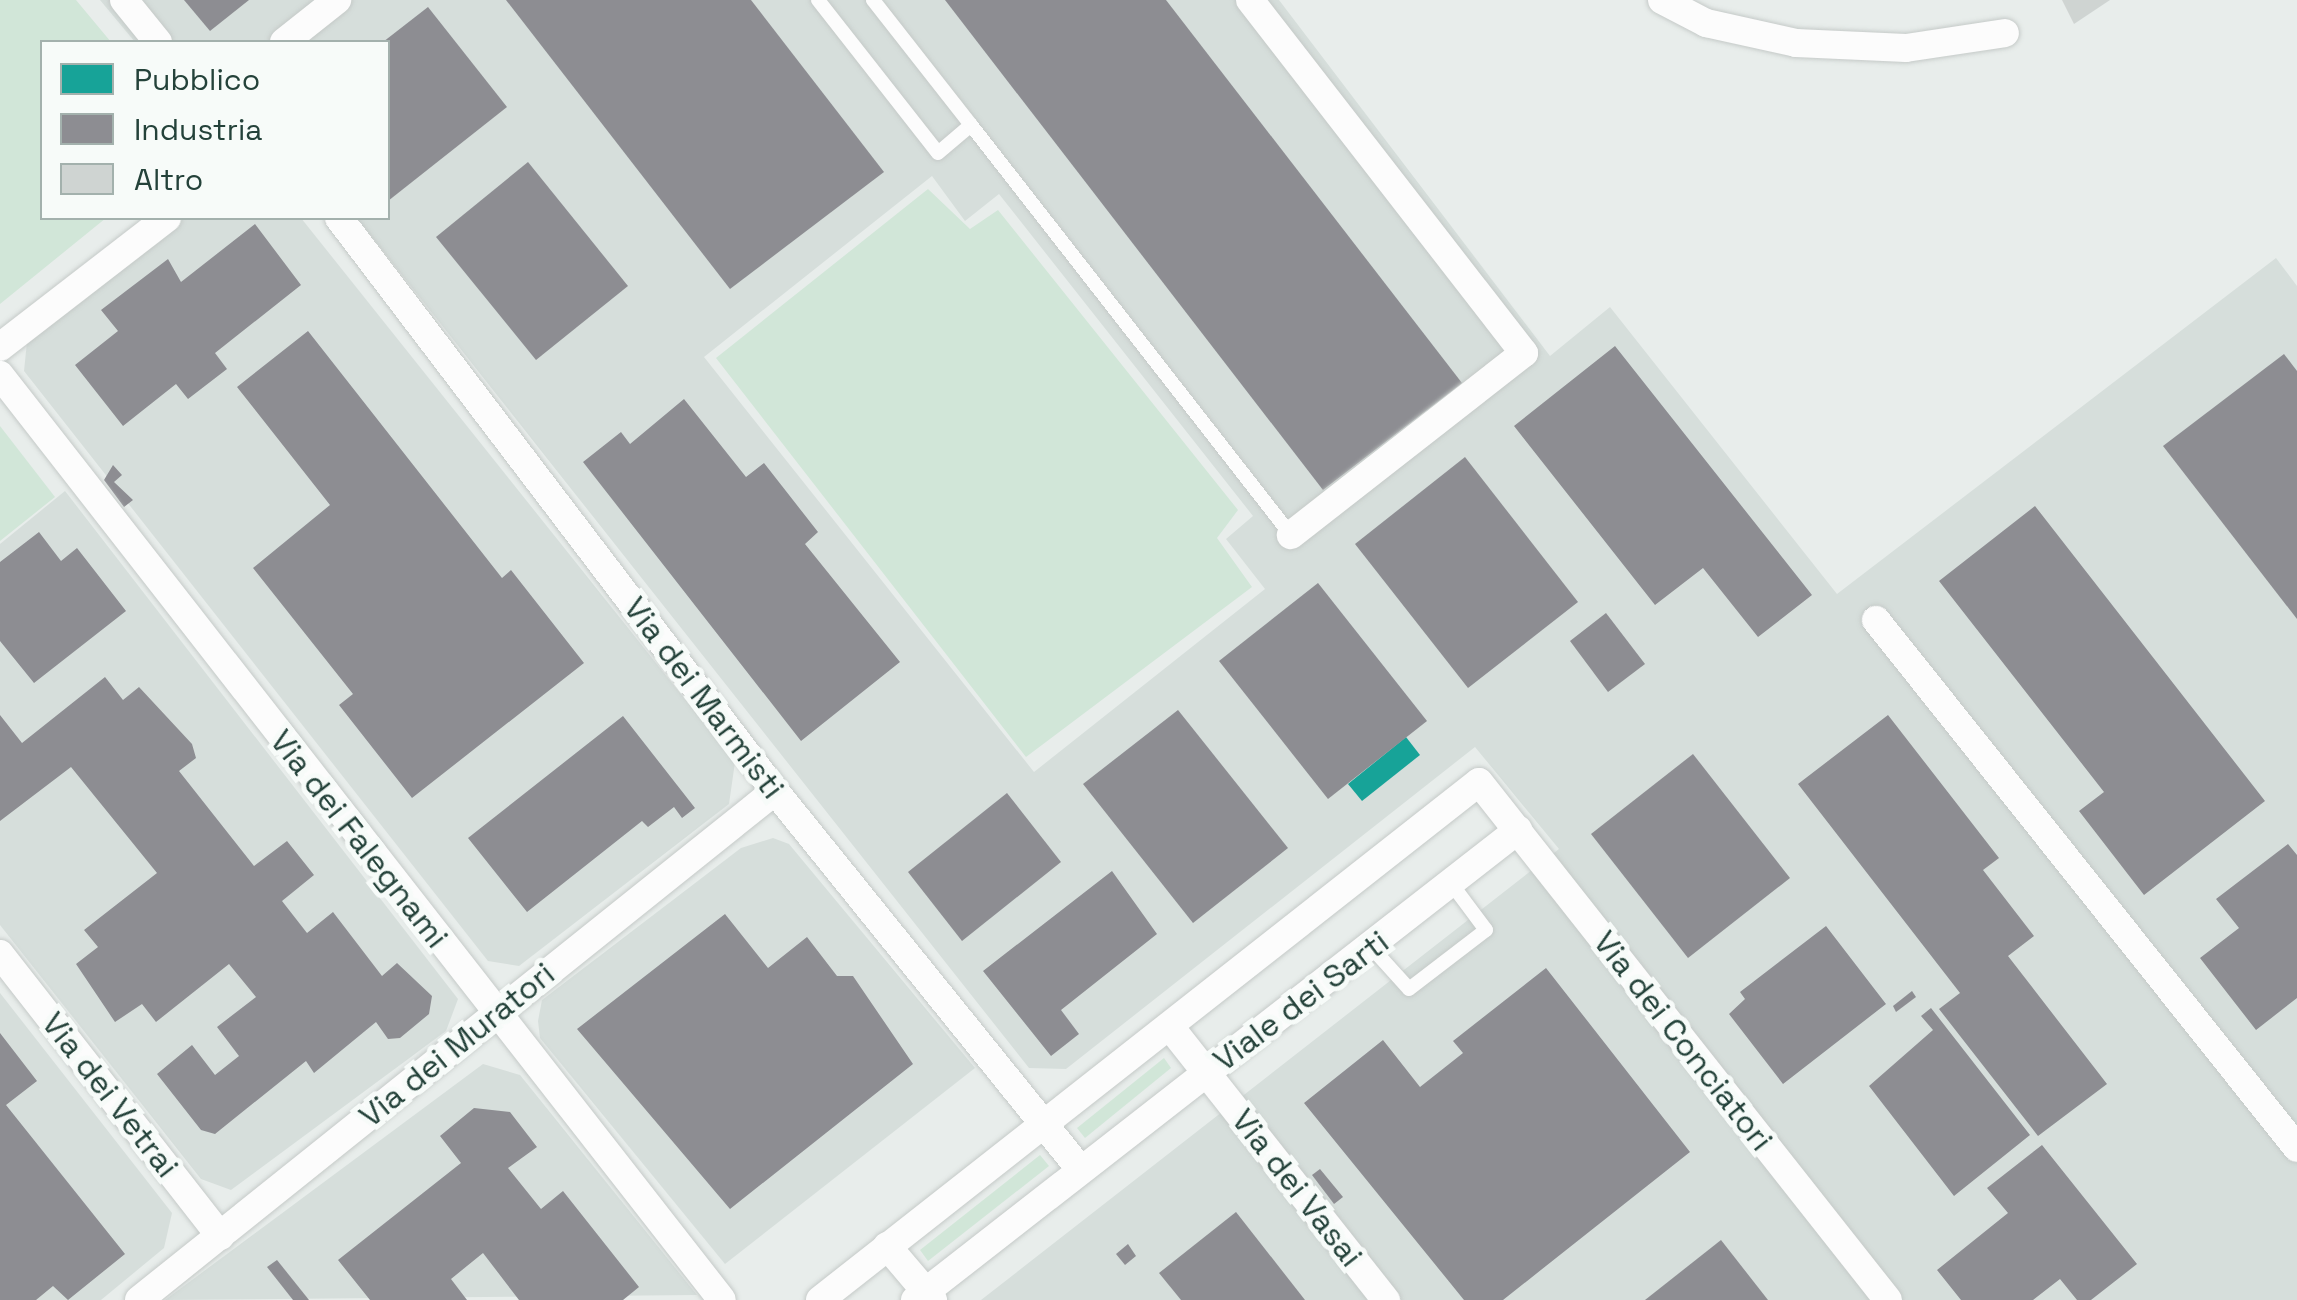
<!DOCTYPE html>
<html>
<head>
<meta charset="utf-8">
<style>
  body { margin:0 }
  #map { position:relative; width:2297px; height:1300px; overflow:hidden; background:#e8edeb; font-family:"Space Grotesk",sans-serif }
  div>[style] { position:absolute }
  .built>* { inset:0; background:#d6dedb }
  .green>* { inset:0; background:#d1e6d8 }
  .public>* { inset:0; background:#17a398 }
  .industry>* { inset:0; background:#8d8d92 }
  .building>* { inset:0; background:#cfd4d2 }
  .roads { filter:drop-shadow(0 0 2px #c5cac8) drop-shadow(0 0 2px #c5cac8) }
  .lane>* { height:14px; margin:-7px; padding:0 7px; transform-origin:7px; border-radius:7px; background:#fcfcfc }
  .street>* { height:28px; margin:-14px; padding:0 14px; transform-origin:14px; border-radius:14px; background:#fcfcfc }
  span { translate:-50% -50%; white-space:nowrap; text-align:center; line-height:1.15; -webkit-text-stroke:10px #f7fbf9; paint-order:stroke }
  .street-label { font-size:32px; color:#24423a }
  .legend { position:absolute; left:40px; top:40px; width:350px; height:180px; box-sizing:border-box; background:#f7fbf9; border:2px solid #a3b1ad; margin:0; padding:12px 18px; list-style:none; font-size:30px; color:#24423a }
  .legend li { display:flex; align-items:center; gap:20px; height:50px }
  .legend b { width:50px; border:2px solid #a3b1ad }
</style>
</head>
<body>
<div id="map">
  <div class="built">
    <div style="clip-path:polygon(evenodd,100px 0,1279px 0,1550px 356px,1610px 307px,1837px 594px,2276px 258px,2297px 286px,2297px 1300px,981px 1300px,1559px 849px,1475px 747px,1066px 1069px,1029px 1068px,357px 218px,388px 218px,388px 42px,135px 42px,100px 0,932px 176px,965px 221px,999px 194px,1253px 516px,1226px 539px,1265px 589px,1034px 772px,704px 357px,932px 176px)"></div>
    <div style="clip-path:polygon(180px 218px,301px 218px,735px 762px,729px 804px,519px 966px,488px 961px,24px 371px,27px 342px)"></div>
    <div style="clip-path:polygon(65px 491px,458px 999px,446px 1031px,231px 1190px,201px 1179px,0 925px,0 544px)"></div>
    <div style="clip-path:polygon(773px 838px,789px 844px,975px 1068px,725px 1264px,540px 1038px,538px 1021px,542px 1000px,741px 848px)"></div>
    <div style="clip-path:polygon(0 993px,172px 1213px,164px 1248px,101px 1300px,0 1300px)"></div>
    <div style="clip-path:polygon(483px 1064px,520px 1075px,697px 1295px,165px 1300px)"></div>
  </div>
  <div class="green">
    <div style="clip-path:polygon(0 0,76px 0,111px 42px,42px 42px,42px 218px,106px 218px,0 304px)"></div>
    <div style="clip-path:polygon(928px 189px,970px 229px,998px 210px,1238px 510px,1217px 538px,1252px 587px,1026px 757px,716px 358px)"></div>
    <div style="clip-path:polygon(0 426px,55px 497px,0 541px)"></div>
    <div style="clip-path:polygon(1164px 1058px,1171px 1068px,1085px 1138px,1077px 1128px)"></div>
    <div style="clip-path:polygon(1040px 1155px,1049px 1166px,928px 1261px,920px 1250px)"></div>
  </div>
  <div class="public">
    <div style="clip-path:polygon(1406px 737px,1420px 755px,1362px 801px,1348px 784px)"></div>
  </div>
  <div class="industry">
    <div style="clip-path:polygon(184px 0,249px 0,210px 31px)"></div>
    <div style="clip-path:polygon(506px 0,751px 0,884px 172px,730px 289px)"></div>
    <div style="clip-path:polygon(945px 0,1166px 0,1462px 383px,1323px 490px)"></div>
    <div style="clip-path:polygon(428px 7px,507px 107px,388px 201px,383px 42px)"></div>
    <div style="clip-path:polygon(528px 162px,628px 286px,536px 360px,436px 237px)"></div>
    <div style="clip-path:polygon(255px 224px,301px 285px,215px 353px,227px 369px,188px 399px,176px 384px,123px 426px,75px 365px,118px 331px,101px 310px,168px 259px,181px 282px)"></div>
    <div style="clip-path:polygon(308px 331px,502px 578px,511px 570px,584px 663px,412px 798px,339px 705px,353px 694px,253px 568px,330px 505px,237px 387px)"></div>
    <div style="clip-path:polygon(1615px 346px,1812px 595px,1758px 637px,1703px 568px,1655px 605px,1514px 426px)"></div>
    <div style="clip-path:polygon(2284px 354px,2297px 371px,2297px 619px,2163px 446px)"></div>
    <div style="clip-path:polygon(684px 399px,746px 477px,764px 463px,818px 532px,805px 544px,900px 662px,801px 741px,583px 462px,621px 432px,630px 444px)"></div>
    <div style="clip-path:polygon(1465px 457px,1578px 602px,1468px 688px,1355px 544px)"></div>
    <div style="clip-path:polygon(113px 465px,122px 475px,114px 482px,133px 500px,124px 507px,104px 480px)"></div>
    <div style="clip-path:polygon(2035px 506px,2265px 801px,2144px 895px,2079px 811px,2104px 792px,1939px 581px)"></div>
    <div style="clip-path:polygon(39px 532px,61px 561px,77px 548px,126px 611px,34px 683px,0 641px,0 562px)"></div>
    <div style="clip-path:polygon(1318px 583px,1427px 721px,1328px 799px,1219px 661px)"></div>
    <div style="clip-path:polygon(1606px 613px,1645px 664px,1608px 692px,1570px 641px)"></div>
    <div style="clip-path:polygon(105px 677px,123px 700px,139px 687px,192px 744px,196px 758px,179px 771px,254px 866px,287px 841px,314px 875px,282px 901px,307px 933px,333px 912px,382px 976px,397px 963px,432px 996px,429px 1014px,400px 1038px,388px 1039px,376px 1022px,314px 1073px,306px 1061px,215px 1134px,201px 1130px,157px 1074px,192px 1045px,215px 1075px,239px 1056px,217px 1027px,256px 997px,229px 964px,156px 1022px,142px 1004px,115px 1022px,76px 964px,98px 947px,84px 930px,157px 873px,71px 767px,0 821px,0 715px,22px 743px)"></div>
    <div style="clip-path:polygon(1178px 710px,1288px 848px,1193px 923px,1083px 784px)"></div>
    <div style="clip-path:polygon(1888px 715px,1999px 858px,1983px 870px,2034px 936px,2008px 956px,2107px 1084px,2038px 1136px,1939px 1009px,1960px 993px,1798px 784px)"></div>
    <div style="clip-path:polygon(623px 716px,695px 808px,682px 818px,674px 807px,648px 827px,642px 821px,527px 912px,468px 838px)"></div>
    <div style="clip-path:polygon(1693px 754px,1790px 878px,1688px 958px,1591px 834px)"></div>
    <div style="clip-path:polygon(1007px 793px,1061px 862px,962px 941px,908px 872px)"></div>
    <div style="clip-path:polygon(2288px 844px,2297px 855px,2297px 998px,2256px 1030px,2200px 958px,2239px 928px,2216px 899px)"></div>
    <div style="clip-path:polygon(1112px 871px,1157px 934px,1061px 1010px,1079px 1034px,1051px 1056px,983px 971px)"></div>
    <div style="clip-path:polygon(725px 914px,768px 968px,807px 937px,837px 976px,853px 976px,913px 1064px,730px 1209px,577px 1029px)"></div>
    <div style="clip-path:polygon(1826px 926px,1886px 1004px,1783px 1084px,1729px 1014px,1745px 999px,1740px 992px)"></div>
    <div style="clip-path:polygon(1546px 968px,1690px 1152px,1503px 1300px,1464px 1300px,1304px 1103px,1383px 1040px,1420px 1087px,1463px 1053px,1453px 1041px)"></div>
    <div style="clip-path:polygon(1912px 991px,1916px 997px,1896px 1012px,1893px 1006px)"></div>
    <div style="clip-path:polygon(1931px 1008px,2030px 1135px,1954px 1196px,1869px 1086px,1933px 1030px,1921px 1016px)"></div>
    <div style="clip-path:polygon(0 1033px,37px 1081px,6px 1105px,125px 1254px,68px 1300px,53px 1286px,36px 1300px,0 1300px)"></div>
    <div style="clip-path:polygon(474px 1108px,510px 1112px,537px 1147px,508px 1168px,541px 1209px,563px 1191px,639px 1287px,623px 1300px,519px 1300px,483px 1253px,451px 1279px,467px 1300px,370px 1300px,338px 1260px,461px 1163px,440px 1136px)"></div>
    <div style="clip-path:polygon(2042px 1145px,2137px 1264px,2091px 1300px,2077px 1300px,2060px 1279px,2033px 1300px,1961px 1300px,1937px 1270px,2008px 1213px,1987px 1188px)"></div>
    <div style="clip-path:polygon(1320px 1169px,1343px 1197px,1334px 1204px,1312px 1175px)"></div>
    <div style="clip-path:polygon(1236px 1212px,1305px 1300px,1181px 1300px,1159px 1273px)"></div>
    <div style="clip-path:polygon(1721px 1240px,1768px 1300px,1645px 1300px)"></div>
    <div style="clip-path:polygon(1128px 1244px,1136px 1256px,1125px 1265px,1116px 1254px)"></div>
    <div style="clip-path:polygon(277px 1260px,309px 1300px,293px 1300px,267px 1267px)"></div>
  </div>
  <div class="building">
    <div style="clip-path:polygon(2062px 0,2110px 0,2074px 24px)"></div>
  </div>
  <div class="roads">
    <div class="lane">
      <div style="left:818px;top:0;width:194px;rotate:51.9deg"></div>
      <div style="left:938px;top:153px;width:43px;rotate:-40.3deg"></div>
      <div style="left:971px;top:125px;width:159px;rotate:-128.1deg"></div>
      <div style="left:971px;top:125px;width:520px;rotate:52.03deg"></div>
      <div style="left:1372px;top:948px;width:55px;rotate:47.9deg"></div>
      <div style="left:1409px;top:989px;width:97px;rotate:-37.5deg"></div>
      <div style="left:1486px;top:930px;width:54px;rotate:-126.7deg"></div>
    </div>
    <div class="street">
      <div style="left:124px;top:0;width:54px;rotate:51deg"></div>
      <div style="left:1250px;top:0;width:447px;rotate:52.2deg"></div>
      <div style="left:1524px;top:353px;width:296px;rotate:142deg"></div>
      <div style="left:1662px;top:0;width:50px;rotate:27.6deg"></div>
      <div style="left:1706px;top:23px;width:92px;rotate:12.5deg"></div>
      <div style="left:1796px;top:43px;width:110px;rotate:2.6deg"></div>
      <div style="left:1906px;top:48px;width:100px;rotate:-8.6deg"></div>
      <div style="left:284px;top:42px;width:68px;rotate:-38.4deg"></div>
      <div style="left:339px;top:218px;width:720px;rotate:52.73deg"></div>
      <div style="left:775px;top:791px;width:486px;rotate:51.1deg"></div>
      <div style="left:0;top:347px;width:211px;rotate:-37.7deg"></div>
      <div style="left:0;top:375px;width:1173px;rotate:52.03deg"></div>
      <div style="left:1876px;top:620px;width:675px;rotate:51.43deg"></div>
      <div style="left:0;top:954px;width:358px;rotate:52deg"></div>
      <div style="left:1171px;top:1028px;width:347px;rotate:51.7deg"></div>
      <div style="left:887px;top:1246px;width:71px;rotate:49.6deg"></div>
      <div style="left:139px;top:1300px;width:815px;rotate:-38.67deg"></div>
      <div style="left:820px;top:1300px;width:838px;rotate:-38.17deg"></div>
      <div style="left:1479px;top:782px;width:660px;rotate:51.71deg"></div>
      <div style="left:915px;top:1300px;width:765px;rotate:-37.93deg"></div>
    </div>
  </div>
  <div class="street-label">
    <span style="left:704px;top:698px;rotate:53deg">Via dei Marmisti</span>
    <span style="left:359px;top:839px;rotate:52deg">Via dei Falegnami</span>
    <span style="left:1301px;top:1001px;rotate:-37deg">Viale dei Sarti</span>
    <span style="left:1683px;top:1041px;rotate:52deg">Via dei Conciatori</span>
    <span style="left:457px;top:1045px;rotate:-39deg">Via dei Muratori</span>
    <span style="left:110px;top:1095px;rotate:52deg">Via dei Vetrai</span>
    <span style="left:1297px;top:1188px;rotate:52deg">Via dei Vasai</span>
  </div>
  <ul class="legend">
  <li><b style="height:28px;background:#17a398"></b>Pubblico</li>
  <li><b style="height:28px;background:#8d8d92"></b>Industria</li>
  <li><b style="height:28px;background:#cfd4d2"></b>Altro</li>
  </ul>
</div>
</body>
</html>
